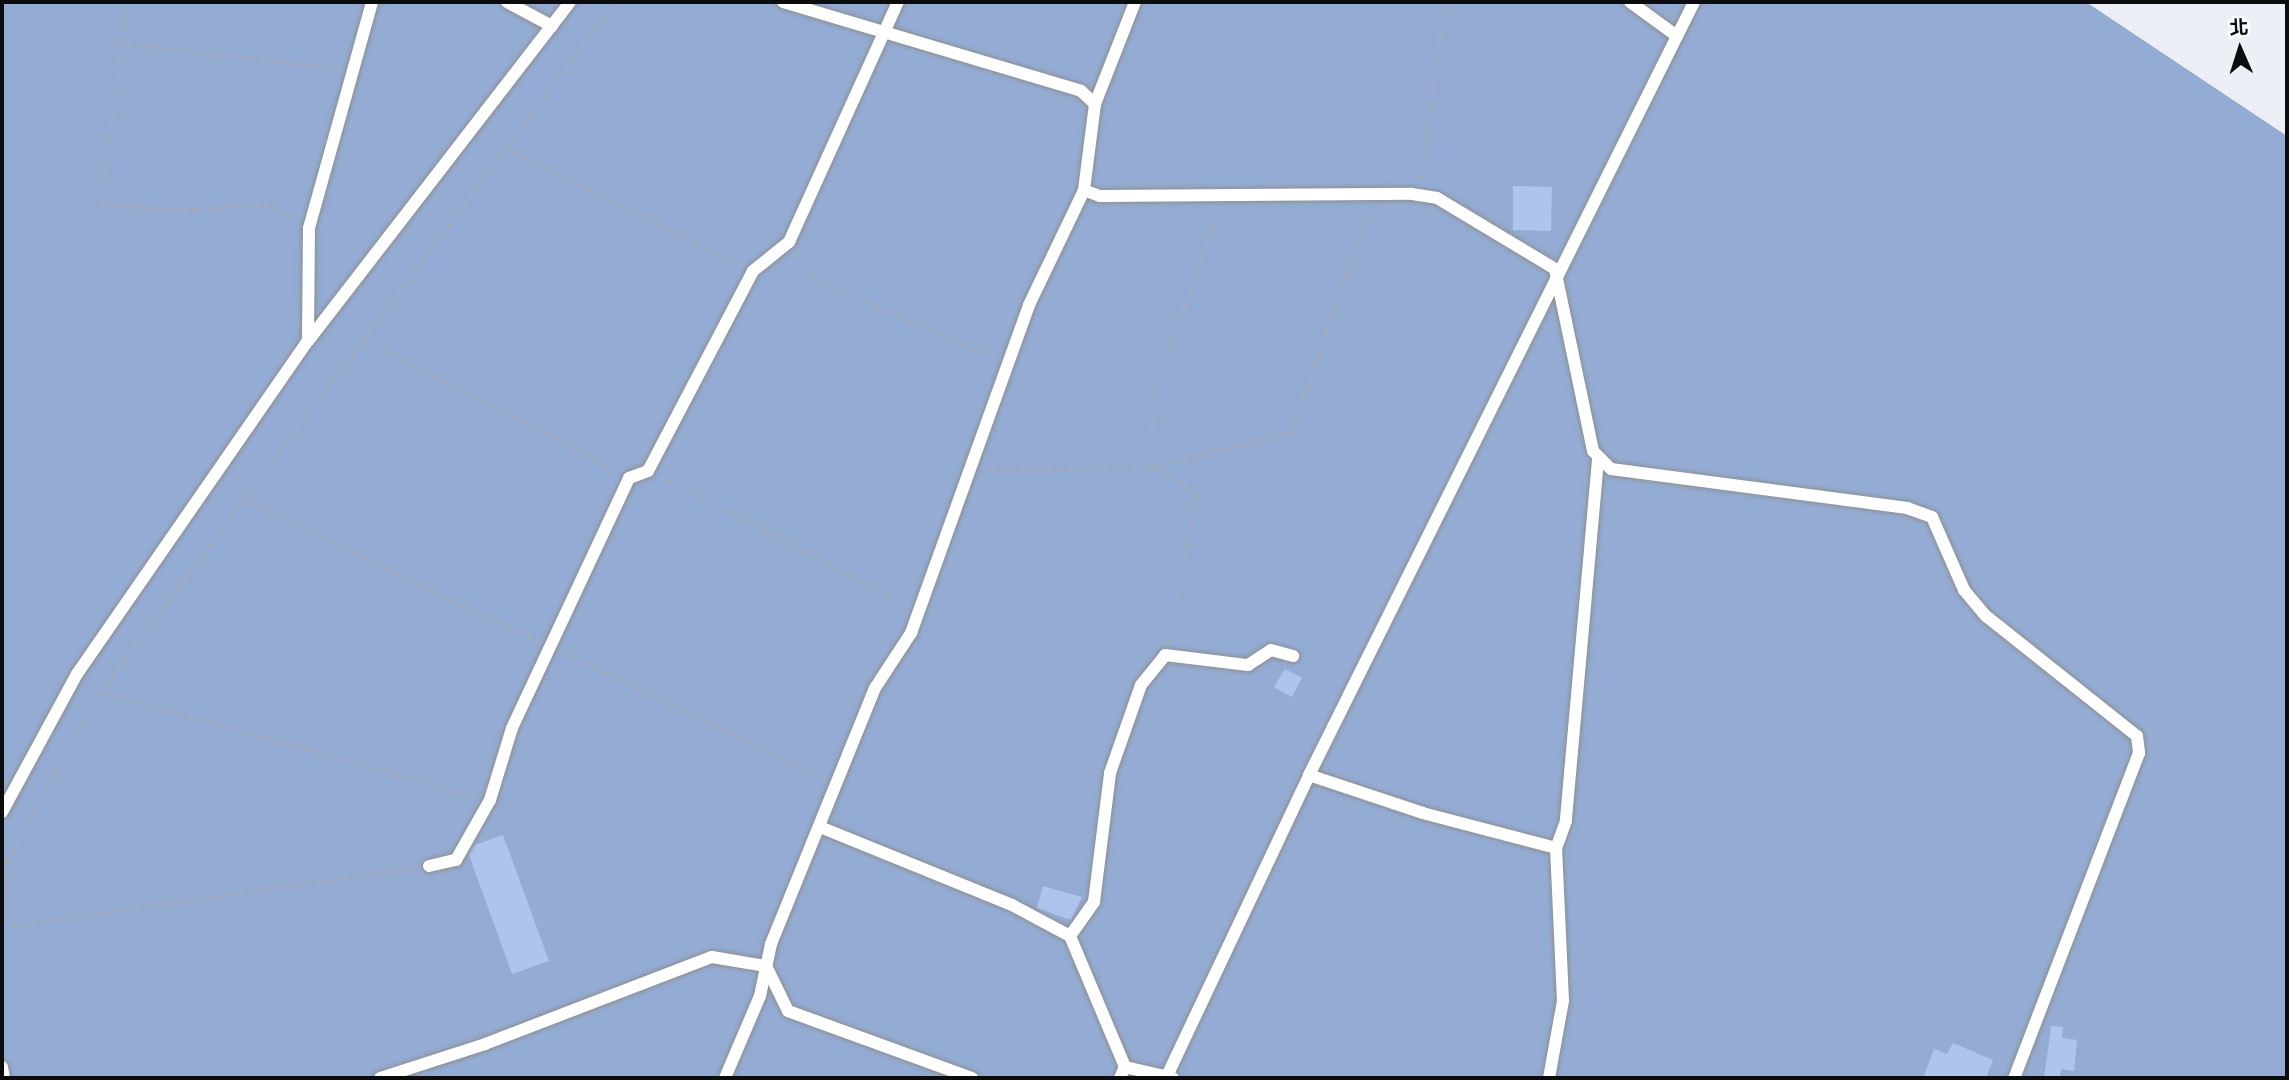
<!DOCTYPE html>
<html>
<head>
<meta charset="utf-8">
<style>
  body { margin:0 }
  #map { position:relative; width:2289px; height:1080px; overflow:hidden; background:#eceff5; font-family:"Fira Sans Condensed","Noto Sans TC",sans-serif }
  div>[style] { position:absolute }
  .water>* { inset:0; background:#94acd3 }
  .building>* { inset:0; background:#adc5ed }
  .path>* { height:3.5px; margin-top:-1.75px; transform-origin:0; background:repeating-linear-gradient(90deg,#a8aaaf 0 2px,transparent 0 7px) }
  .roads { filter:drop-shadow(0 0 2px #8c8f94) drop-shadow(0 0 2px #8c8f94) }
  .service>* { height:12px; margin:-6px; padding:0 6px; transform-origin:6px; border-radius:6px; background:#fff }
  span { translate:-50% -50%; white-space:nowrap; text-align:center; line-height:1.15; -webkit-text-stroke:7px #fbfdff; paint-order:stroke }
  .frame { position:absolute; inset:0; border:4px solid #0b0c0d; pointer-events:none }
  .north { position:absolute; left:2205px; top:14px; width:70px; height:70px; -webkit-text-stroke:5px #fbfdff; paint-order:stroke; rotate:357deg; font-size:19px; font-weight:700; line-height:28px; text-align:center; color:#0b0c0d }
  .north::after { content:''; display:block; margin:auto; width:24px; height:32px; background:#0b0c0d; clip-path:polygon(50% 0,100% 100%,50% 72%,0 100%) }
</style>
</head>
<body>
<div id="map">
  <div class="water">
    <div style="clip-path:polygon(2px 2px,2086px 2px,2287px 136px,2287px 1078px,2px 1078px)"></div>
  </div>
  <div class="building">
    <div style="clip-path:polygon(1513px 186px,1552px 187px,1551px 231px,1513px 230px)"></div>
    <div style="clip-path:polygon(1285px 669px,1302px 678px,1292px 697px,1274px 687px)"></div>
    <div style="clip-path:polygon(503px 835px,549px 961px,512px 974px,469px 855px,475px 845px)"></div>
    <div style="clip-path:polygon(1043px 886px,1082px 897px,1071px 920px,1037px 908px)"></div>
    <div style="clip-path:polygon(2051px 1026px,2063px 1027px,2062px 1038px,2077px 1040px,2074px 1071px,2061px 1069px,2060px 1078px,2044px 1078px)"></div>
    <div style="clip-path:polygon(1953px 1043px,1993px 1060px,1986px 1078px,1923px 1078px,1934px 1049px,1947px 1054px)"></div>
  </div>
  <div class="path">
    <div style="left:125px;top:2px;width:41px;rotate:94.2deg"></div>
    <div style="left:122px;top:43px;width:217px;rotate:6.9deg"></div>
    <div style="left:122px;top:43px;width:163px;rotate:97.4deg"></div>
    <div style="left:101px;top:205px;width:93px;rotate:3.1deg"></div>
    <div style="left:194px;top:210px;width:72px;rotate:-4.8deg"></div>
    <div style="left:266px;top:204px;width:32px;rotate:24deg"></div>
    <div style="left:506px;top:148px;width:260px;rotate:26.5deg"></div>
    <div style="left:1417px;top:178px;width:27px;rotate:-73deg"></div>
    <div style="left:1425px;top:152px;width:151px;rotate:-82.8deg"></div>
    <div style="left:798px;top:255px;width:28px;rotate:58deg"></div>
    <div style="left:813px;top:279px;width:198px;rotate:23.2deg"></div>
    <div style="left:364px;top:338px;width:285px;rotate:27.8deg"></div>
    <div style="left:986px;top:470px;width:165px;rotate:-1deg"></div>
    <div style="left:1151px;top:467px;width:69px;rotate:-89.2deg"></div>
    <div style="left:1152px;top:398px;width:200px;rotate:-70.4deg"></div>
    <div style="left:662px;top:478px;width:272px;rotate:27.3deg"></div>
    <div style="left:245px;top:499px;width:323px;rotate:25.9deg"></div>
    <div style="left:1168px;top:642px;width:152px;rotate:-78.6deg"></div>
    <div style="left:1198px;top:493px;width:54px;rotate:-151deg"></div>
    <div style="left:1151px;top:467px;width:144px;rotate:-13.7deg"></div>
    <div style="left:1291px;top:433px;width:237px;rotate:-70.8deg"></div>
    <div style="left:562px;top:652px;width:290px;rotate:25.8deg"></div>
    <div style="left:101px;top:692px;width:860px;rotate:-53.32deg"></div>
    <div style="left:416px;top:868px;width:409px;rotate:171.7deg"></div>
    <div style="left:11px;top:927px;width:65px;rotate:-94.4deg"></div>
    <div style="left:6px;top:862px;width:195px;rotate:-60.8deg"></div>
    <div style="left:101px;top:692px;width:387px;rotate:15.6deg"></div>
  </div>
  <div class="roads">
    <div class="service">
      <div style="left:507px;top:2px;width:51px;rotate:28.1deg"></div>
      <div style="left:783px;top:2px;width:311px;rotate:16.6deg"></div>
      <div style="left:1081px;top:91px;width:19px;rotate:43deg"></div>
      <div style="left:1095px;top:104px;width:87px;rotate:97.3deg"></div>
      <div style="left:1084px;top:190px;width:17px;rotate:21deg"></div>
      <div style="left:1100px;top:196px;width:312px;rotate:-0.4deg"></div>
      <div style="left:1412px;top:194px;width:25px;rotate:9deg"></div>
      <div style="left:1437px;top:198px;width:138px;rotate:31deg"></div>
      <div style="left:1555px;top:269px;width:186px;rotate:78.2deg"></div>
      <div style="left:1593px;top:451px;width:25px;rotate:45deg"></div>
      <div style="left:1611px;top:469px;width:299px;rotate:7.5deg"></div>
      <div style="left:1907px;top:508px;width:27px;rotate:20deg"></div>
      <div style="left:1932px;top:517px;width:80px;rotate:66.3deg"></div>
      <div style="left:1964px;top:590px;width:34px;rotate:50deg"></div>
      <div style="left:1986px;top:616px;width:193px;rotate:38.5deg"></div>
      <div style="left:2137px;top:736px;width:17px;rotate:83deg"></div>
      <div style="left:2139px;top:753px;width:348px;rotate:111deg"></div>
      <div style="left:1630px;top:2px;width:58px;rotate:35.9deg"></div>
      <div style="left:1095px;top:104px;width:110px;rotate:-68.6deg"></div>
      <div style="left:308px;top:340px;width:112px;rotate:-89.5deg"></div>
      <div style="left:309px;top:228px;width:235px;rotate:-74.4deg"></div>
      <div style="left:1598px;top:460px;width:362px;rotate:95.1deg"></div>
      <div style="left:1566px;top:821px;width:29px;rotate:110deg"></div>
      <div style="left:1556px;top:848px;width:138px;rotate:-165.3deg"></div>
      <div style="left:1423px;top:813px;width:120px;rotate:-161.6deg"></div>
      <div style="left:1309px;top:775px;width:864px;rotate:-63.52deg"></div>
      <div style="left:2px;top:812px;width:157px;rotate:-61.5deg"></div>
      <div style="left:77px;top:674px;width:405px;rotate:-55.3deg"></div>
      <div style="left:308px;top:341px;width:428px;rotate:-52.3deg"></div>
      <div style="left:820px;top:827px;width:207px;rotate:22.1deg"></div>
      <div style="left:1012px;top:905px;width:66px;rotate:28.1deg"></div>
      <div style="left:1070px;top:936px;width:142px;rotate:67.2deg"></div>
      <div style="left:429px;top:866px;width:28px;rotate:-13deg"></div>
      <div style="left:456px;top:860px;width:69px;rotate:-60.5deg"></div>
      <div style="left:490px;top:800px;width:75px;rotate:-73deg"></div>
      <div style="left:512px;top:728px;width:276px;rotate:-64.9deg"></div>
      <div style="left:629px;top:478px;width:20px;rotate:-20deg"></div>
      <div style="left:648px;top:471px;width:226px;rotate:-62.3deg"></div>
      <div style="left:753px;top:271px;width:46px;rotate:-38.9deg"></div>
      <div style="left:789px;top:242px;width:264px;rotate:-65.6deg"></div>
      <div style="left:1070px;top:936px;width:42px;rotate:-54.8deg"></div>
      <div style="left:1094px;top:902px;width:130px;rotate:-82.9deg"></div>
      <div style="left:1110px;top:773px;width:93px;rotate:-70.6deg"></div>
      <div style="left:1141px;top:685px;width:38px;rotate:-51deg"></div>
      <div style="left:1165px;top:655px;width:84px;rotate:6.9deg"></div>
      <div style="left:1248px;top:665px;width:27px;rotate:-33deg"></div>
      <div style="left:1271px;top:650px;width:23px;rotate:15deg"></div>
      <div style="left:2px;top:1067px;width:11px;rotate:80deg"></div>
      <div style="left:1167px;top:1076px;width:333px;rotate:-64.7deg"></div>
      <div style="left:380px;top:1078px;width:110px;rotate:-17.9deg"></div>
      <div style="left:485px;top:1044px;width:243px;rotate:-21deg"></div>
      <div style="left:712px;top:957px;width:55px;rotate:9.5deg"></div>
      <div style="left:766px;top:966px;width:50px;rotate:63.9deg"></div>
      <div style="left:788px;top:1011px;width:196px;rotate:20deg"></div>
      <div style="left:725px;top:1078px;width:89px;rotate:-66.9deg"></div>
      <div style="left:760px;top:996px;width:53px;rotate:-78.1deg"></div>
      <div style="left:771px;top:944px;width:276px;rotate:-67.9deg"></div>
      <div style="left:875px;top:688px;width:66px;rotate:-56.8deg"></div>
      <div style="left:911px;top:633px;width:349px;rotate:-70.2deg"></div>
      <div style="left:1029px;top:305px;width:127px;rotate:-64.4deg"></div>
      <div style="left:1120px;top:1078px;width:12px;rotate:-66deg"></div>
      <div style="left:1125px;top:1067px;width:49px;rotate:12.9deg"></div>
      <div style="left:1549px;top:1078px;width:78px;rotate:-79.7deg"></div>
      <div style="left:1563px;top:1001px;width:153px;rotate:-92.6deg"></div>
    </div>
  </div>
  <div class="frame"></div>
  <div class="north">北</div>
</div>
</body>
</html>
